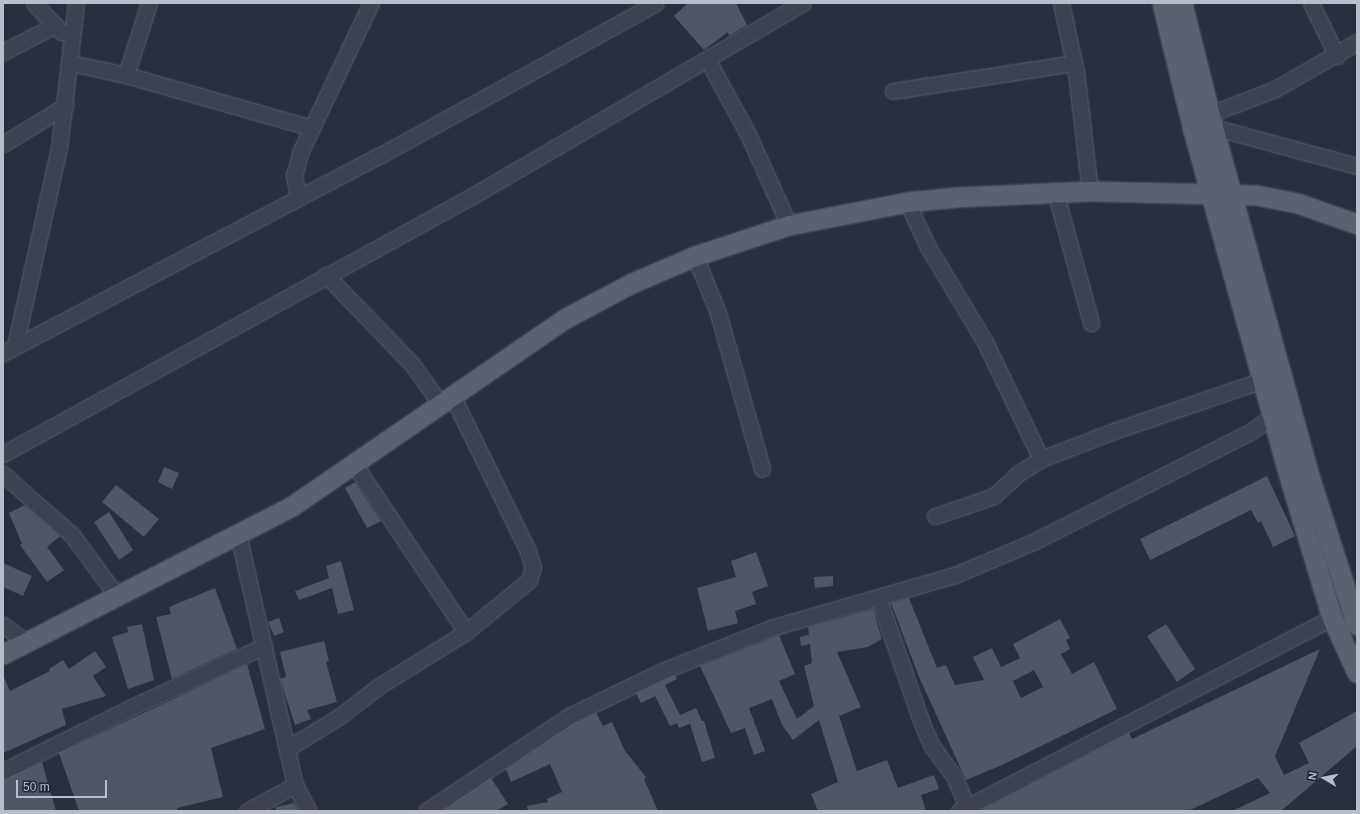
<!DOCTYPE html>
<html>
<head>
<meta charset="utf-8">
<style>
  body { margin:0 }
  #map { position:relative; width:1360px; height:814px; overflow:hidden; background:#28303f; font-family:Arial,sans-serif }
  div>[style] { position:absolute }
  .building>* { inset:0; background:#4e5667 }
  .roads { filter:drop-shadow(0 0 1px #5a606c) drop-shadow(0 0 1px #5a606c) }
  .minor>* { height:15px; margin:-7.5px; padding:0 7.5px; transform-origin:7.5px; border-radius:7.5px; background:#3c424f }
  .major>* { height:19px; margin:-9.5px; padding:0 9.5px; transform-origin:9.5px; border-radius:9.5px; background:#5a616f }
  span { translate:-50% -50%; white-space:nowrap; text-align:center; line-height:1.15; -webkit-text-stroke:3px #212734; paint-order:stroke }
  .frame { position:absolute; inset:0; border:4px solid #b8bdc9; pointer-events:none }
  .north { position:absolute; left:1304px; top:758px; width:40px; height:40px; -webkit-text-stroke:3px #212734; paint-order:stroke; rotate:280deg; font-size:11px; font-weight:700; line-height:16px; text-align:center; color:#b8bdc9 }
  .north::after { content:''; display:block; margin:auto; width:14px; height:18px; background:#b8bdc9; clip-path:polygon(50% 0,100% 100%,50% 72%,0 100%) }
  .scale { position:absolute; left:16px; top:780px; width:91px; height:18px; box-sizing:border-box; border:2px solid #b8bdc9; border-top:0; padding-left:5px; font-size:12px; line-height:14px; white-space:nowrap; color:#b8bdc9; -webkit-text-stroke:3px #212734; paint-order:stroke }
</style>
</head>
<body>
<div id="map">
  <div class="building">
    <div style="clip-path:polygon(688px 3px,736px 3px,747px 25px,729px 36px,728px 32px,704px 50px,674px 16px)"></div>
    <div style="clip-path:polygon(164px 467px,179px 473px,172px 489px,158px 482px)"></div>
    <div style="clip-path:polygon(1267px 476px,1295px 536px,1273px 547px,1261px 521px,1258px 523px,1251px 510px,1150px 560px,1140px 539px)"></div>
    <div style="clip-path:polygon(355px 482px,381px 521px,367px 528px,345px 488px)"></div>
    <div style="clip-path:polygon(116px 485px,159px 519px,144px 537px,102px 502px)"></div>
    <div style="clip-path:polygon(25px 505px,60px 536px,47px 547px,64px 570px,47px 582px,20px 545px,22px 544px,9px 513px)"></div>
    <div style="clip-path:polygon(109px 512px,133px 550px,119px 560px,94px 522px)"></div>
    <div style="clip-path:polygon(756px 552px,768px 586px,752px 592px,756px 604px,735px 611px,738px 623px,708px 631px,697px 588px,736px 577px,731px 561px)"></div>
    <div style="clip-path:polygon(341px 561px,354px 610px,338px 614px,332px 588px,299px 600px,295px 591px,329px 578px,326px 566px)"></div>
    <div style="clip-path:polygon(3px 563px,32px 576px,23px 596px,3px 587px)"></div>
    <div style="clip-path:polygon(833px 576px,833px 586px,815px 588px,814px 577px)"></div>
    <div style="clip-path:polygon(215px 588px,237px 649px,172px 679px,156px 617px,171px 614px,169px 607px)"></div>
    <div style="clip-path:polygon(evenodd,909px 598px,937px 668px,946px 665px,955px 685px,984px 680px,973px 657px,992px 648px,1001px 667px,1020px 658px,1013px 644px,1060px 619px,1070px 638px,1066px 640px,1070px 649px,1061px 654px,1072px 674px,1094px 662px,1117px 709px,1002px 765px,966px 780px,919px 677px,891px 603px,909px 598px,1034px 670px,1043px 687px,1021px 698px,1013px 681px,1034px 670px)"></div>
    <div style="clip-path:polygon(873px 609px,882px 639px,868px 647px,837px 652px,861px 707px,839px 716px,857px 771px,887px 760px,898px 788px,934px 775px,939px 789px,921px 795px,926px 811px,818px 811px,811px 794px,838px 782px,819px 720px,793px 740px,782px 725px,772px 699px,749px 708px,765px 751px,754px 755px,745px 728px,731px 733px,700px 666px,779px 635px,795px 674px,779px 681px,797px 719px,814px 706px,804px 666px,812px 663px,810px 644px,801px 646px,800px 637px,809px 635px,808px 627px)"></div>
    <div style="clip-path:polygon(279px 618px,284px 632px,274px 636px,268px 622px)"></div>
    <div style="clip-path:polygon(142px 624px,154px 680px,128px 689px,112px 637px,128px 632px,127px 627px)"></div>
    <div style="clip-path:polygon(1166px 624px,1195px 669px,1177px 682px,1147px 636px)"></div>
    <div style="clip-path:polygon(324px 641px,329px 661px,326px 662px,337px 702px,307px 710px,311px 719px,295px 725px,280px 679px,286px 677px,280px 652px)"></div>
    <div style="clip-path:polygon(1320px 649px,1275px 756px,1284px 775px,1309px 763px,1299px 743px,1357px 711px,1357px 746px,1281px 811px,1232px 811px,1270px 793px,1258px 778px,1188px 811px,979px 811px,1129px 733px,1132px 739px)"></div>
    <div style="clip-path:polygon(95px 651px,106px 667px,93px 676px,106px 696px,62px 709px,66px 725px,3px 753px,3px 675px,10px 691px,50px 671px,49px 669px,63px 660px,69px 669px)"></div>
    <div style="clip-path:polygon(247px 664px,265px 729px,211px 748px,223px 797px,177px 808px,178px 811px,79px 811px,59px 753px)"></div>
    <div style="clip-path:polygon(675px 675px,677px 679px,665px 685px,680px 715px,696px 708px,702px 721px,704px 721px,715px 758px,702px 762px,690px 724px,679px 728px,677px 723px,670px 726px,655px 696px,641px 703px,636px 693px)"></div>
    <div style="clip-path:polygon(596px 713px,603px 726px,612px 722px,625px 751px,646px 777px,644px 779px,658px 811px,528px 811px,527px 806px,548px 802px,547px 799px,562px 792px,550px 764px,511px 782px,506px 769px,573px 724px)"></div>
    <div style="clip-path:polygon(42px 762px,56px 811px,3px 811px,3px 780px)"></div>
    <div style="clip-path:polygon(491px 778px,508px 804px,496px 811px,442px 811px)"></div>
    <div style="clip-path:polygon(294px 803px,299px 811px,276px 811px,276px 807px)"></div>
  </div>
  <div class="roads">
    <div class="minor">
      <div style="left:34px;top:3px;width:40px;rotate:47deg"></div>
      <div style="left:1061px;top:3px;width:71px;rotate:77.7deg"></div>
      <div style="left:1076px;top:72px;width:120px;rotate:83.3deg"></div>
      <div style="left:1311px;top:3px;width:59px;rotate:63.9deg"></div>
      <div style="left:3px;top:52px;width:59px;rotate:-27.4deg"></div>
      <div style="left:707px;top:59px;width:83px;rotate:61.3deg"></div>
      <div style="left:747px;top:132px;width:102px;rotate:65.7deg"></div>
      <div style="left:70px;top:63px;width:57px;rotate:12.1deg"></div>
      <div style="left:126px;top:75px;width:193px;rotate:15.9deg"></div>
      <div style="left:126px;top:75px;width:76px;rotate:-72.3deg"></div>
      <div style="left:893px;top:91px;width:183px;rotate:-8.8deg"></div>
      <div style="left:1210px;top:114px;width:70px;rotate:-21deg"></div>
      <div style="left:1275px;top:89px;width:95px;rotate:-29.8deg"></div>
      <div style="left:1213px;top:127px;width:149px;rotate:15.2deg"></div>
      <div style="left:3px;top:144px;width:73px;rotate:-31.5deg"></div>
      <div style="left:1055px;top:191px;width:137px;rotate:74.7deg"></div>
      <div style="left:299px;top:198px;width:23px;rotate:-103deg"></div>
      <div style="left:294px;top:176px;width:24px;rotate:-75deg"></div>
      <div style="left:300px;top:153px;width:166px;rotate:-64.7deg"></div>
      <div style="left:907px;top:202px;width:50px;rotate:65deg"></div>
      <div style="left:928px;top:247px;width:111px;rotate:59deg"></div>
      <div style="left:985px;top:342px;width:130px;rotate:64.4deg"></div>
      <div style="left:695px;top:256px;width:61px;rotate:68deg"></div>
      <div style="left:718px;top:313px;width:162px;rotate:74.2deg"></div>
      <div style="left:326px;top:275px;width:124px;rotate:46deg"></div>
      <div style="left:412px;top:364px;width:50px;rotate:54.7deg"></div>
      <div style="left:15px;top:346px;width:203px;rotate:-77.5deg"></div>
      <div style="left:59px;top:148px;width:146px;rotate:-83.3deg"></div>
      <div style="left:3px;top:353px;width:424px;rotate:-27.7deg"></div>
      <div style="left:379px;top:156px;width:316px;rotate:-28.9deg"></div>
      <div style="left:3px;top:454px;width:538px;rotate:-28.81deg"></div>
      <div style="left:474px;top:195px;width:381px;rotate:-30.3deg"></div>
      <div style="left:354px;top:464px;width:202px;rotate:56.3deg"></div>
      <div style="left:3px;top:474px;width:92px;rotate:41.5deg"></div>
      <div style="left:72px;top:535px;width:76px;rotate:53.6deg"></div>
      <div style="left:935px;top:516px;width:62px;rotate:-18.7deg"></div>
      <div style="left:994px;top:496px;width:34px;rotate:-43deg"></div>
      <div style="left:1019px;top:473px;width:26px;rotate:-32deg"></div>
      <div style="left:1041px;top:459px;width:78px;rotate:-21deg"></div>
      <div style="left:1114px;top:431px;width:157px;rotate:-18.9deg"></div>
      <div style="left:238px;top:534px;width:257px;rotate:77.2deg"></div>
      <div style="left:295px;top:785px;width:30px;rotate:62deg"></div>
      <div style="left:878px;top:597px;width:137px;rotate:70.8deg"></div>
      <div style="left:923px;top:726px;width:22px;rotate:66deg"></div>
      <div style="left:932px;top:746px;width:37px;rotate:54deg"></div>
      <div style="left:954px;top:776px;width:34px;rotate:67deg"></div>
      <div style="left:3px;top:625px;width:29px;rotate:36deg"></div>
      <div style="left:288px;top:748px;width:61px;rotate:-31.6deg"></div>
      <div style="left:340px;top:716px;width:49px;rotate:-37.6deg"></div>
      <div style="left:379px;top:686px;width:102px;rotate:-31.8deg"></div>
      <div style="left:466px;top:632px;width:82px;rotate:-39.5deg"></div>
      <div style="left:529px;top:580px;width:14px;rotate:-73deg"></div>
      <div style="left:533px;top:567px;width:19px;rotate:-108deg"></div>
      <div style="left:527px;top:549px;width:169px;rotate:-116deg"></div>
      <div style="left:3px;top:771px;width:148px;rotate:-26.4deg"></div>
      <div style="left:136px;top:705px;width:141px;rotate:-24.7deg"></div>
      <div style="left:247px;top:811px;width:55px;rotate:-28.4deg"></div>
      <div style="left:426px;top:811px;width:172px;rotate:-33.6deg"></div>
      <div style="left:569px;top:716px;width:103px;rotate:-25.8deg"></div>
      <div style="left:662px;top:671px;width:117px;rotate:-21.5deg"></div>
      <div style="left:771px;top:628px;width:191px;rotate:-16.1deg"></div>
      <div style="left:955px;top:575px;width:87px;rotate:-23deg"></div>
      <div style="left:1035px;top:541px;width:241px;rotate:-26.9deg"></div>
      <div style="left:1250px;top:432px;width:28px;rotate:-35deg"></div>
      <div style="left:959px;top:811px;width:420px;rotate:-27.4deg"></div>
    </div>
    <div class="major">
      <div style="left:1162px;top:3px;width:131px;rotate:76.3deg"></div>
      <div style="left:1193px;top:130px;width:366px;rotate:74.5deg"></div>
      <div style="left:1291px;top:483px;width:141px;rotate:73.1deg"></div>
      <div style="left:1332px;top:618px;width:60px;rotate:65.6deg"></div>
      <div style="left:1182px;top:3px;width:128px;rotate:76deg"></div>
      <div style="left:1213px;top:127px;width:365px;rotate:74.6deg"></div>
      <div style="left:1310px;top:479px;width:153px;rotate:72.2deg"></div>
      <div style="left:3px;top:654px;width:325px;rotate:-27.1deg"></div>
      <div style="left:292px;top:506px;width:330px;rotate:-34.5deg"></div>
      <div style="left:564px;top:319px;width:77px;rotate:-27.9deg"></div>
      <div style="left:632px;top:283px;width:69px;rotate:-23.2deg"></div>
      <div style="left:695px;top:256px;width:99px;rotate:-18.3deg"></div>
      <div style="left:789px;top:225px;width:120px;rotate:-11deg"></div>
      <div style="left:907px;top:202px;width:50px;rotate:-5.7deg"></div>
      <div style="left:957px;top:197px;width:133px;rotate:-2.6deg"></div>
      <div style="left:1090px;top:191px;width:166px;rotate:1.4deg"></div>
      <div style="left:1256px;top:195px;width:42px;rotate:11deg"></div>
      <div style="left:1297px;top:203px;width:64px;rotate:19.3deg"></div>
    </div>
  </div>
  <div class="frame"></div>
  <div class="north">N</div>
  <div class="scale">50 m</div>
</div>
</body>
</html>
